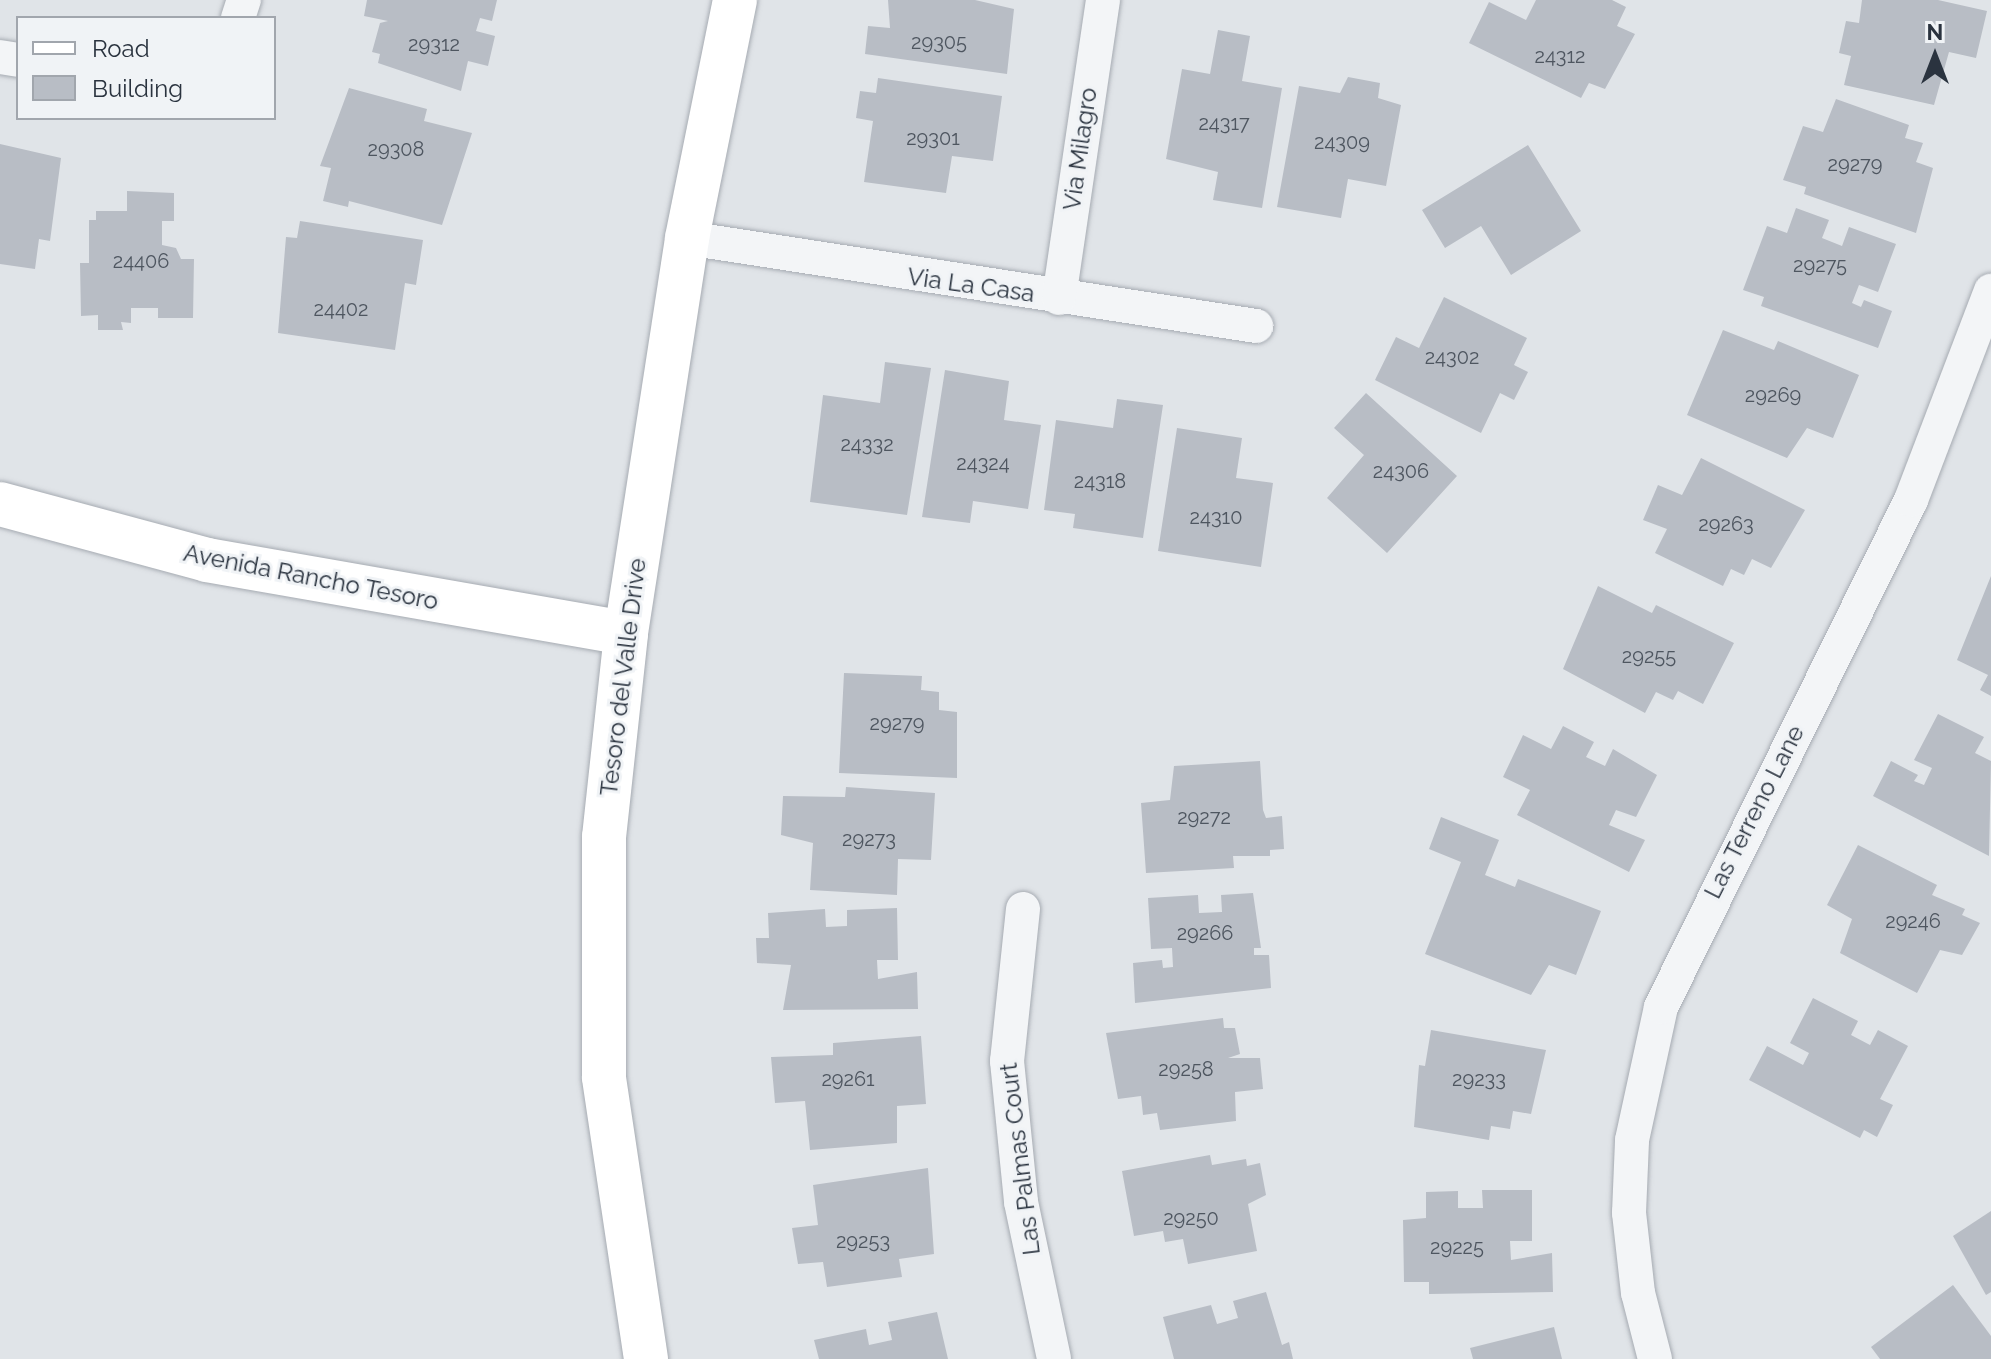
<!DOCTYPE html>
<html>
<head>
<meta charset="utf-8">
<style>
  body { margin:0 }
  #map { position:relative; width:1991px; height:1359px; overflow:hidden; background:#e0e4e8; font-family:Raleway,sans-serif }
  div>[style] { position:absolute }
  .building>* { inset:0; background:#b8bdc5 }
  .roads { filter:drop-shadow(0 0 2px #a6abb2) drop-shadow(0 0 2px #a6abb2) }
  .street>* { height:34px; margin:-17px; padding:0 17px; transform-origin:17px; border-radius:17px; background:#f3f5f7 }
  .secondary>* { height:44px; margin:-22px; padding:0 22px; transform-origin:22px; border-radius:22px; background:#fff }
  span { translate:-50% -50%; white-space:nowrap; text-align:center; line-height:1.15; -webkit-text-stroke:6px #f0f3f6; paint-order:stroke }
  .number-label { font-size:20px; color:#4e5660 }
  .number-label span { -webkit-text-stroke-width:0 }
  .street-label { font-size:24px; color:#2a333f }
  .legend { position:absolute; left:16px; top:16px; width:260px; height:104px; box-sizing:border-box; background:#f0f3f6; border:2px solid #a1a6ad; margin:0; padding:10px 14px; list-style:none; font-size:24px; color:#2a333f }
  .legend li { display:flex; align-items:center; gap:16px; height:40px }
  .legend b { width:40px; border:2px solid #a1a6ad }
  .north { position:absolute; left:1895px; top:16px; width:80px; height:80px; -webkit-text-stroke:6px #f0f3f6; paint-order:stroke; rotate:0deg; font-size:22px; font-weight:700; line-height:32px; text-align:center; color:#2a333f }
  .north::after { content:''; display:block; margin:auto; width:28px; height:36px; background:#2a333f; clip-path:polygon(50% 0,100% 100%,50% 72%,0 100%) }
</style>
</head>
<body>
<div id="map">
  <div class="building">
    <div style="clip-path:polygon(367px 0,497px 0,492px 21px,480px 18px,476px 31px,495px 36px,488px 66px,468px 61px,461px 91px,378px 63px,380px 54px,372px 52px,380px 23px,388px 21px,364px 16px)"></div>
    <div style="clip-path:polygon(888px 0,975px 0,1014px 9px,1007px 74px,865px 54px,868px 26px,890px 28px)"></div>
    <div style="clip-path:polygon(1536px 0,1612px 0,1626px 7px,1617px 26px,1635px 34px,1605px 89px,1589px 83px,1581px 98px,1469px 43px,1489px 2px,1526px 20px)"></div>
    <div style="clip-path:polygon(1862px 0,1938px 0,1987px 11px,1976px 58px,1949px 52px,1934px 105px,1844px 85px,1851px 56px,1839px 53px,1846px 21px,1859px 23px)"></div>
    <div style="clip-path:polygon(1218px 30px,1250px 36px,1242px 81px,1282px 88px,1262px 208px,1213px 200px,1218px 172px,1166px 159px,1182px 69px,1210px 74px)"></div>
    <div style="clip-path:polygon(1348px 77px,1380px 83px,1378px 98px,1401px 105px,1386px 186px,1348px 179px,1341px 218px,1277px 207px,1299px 86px,1340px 93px)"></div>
    <div style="clip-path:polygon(878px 78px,1002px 96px,993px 161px,952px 156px,946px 193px,864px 182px,873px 121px,856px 118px,860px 91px,876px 93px)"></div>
    <div style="clip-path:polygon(349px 88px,427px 109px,424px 121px,472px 133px,442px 225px,349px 201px,348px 207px,323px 201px,331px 168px,320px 166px)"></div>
    <div style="clip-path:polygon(1836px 99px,1909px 125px,1905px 138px,1923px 143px,1916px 162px,1933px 168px,1916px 233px,1804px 194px,1806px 187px,1783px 180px,1803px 126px,1823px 132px)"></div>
    <div style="clip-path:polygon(0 144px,61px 158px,50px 241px,39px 239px,35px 269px,0 264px)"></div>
    <div style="clip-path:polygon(1528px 145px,1581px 231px,1511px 275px,1481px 226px,1445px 248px,1422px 210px)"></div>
    <div style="clip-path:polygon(127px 191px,174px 193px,174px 221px,162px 221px,162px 245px,176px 248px,181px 259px,194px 259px,193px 318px,158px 318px,158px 308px,131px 308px,131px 323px,121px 322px,123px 330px,98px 330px,98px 315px,81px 316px,80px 263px,89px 263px,89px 220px,96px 220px,96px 211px,127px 211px)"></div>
    <div style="clip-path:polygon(1796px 208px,1829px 220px,1822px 238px,1842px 246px,1849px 227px,1896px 244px,1878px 292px,1859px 285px,1852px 303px,1861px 307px,1864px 300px,1892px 311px,1878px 348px,1761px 306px,1764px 297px,1743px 290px,1767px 226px,1787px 233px)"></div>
    <div style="clip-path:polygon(300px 221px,423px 240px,416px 285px,405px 283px,395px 350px,278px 333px,286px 237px,297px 238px)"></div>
    <div style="clip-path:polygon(1444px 297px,1527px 338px,1514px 365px,1528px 372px,1514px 400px,1500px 393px,1481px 433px,1375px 380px,1396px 337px,1419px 348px)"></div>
    <div style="clip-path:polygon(1723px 330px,1774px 350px,1778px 341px,1859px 375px,1833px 438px,1807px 428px,1787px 458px,1687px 415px)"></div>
    <div style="clip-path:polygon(885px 362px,931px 368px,907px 515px,810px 502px,823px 395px,880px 403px)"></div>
    <div style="clip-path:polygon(945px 370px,1009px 381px,1004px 420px,1041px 425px,1028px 509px,973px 501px,970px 523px,922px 517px)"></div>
    <div style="clip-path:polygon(1366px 393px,1457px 476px,1387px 553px,1327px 498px,1364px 455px,1334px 428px)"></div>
    <div style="clip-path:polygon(1117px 399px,1163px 405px,1143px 538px,1073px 528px,1075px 514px,1044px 510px,1056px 420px,1113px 428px)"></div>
    <div style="clip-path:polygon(1177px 428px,1242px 438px,1236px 478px,1273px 483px,1261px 567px,1158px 551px)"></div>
    <div style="clip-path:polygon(1701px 458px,1805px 510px,1771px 568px,1752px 559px,1744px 575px,1731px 569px,1723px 586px,1655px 553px,1667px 529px,1643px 520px,1658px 485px,1682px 495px)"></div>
    <div style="clip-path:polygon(1991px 576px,1991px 696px,1980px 690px,1988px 675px,1957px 660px)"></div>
    <div style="clip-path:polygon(1598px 586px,1652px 613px,1656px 605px,1734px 643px,1703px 704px,1678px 691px,1673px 700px,1656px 692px,1645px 713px,1563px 669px)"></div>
    <div style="clip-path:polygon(844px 673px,922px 676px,921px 690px,939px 692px,939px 710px,957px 712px,957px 778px,839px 773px)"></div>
    <div style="clip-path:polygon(1938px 714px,1984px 737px,1975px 753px,1991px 761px,1989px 856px,1873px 796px,1891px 761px,1918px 775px,1914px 781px,1924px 785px,1932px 768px,1914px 760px)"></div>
    <div style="clip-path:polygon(1563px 726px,1594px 742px,1586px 757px,1605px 766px,1613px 749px,1657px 775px,1636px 817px,1616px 810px,1609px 825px,1645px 840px,1629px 872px,1517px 815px,1530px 790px,1503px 777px,1523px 735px,1551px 749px)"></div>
    <div style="clip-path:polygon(1260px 761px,1263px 810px,1266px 818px,1282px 816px,1284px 849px,1270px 850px,1270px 856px,1233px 856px,1234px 868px,1146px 873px,1141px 803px,1170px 800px,1174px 766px)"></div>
    <div style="clip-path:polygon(846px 787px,935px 793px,931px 860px,898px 859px,897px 895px,810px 890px,813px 843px,781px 835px,783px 796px,845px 797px)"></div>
    <div style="clip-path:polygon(1441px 817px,1499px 840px,1485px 875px,1515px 887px,1518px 879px,1601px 911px,1576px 975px,1549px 965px,1531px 995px,1425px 954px,1461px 862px,1429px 849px)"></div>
    <div style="clip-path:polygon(1858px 845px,1937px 885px,1932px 895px,1965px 909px,1962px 915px,1980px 923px,1962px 955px,1940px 950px,1917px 993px,1840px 953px,1852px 919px,1827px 905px)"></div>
    <div style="clip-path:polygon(1253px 893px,1261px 948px,1254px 948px,1254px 955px,1269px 955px,1271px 988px,1135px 1003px,1133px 963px,1162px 960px,1163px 968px,1173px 967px,1172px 948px,1151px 949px,1148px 898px,1198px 895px,1199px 913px,1222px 912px,1221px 895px)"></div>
    <div style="clip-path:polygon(897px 908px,898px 960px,877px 960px,878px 979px,917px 972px,918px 1009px,783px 1010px,791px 965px,757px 963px,756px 938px,769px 938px,768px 913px,825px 909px,826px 927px,847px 926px,847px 910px)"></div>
    <div style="clip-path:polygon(1813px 998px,1858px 1021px,1851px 1035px,1870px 1045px,1878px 1030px,1908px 1046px,1880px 1099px,1893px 1105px,1877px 1137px,1864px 1130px,1860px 1138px,1749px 1080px,1767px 1046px,1803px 1065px,1809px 1053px,1790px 1043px)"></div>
    <div style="clip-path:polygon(1223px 1018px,1224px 1028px,1235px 1028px,1240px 1054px,1228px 1058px,1260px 1058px,1263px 1089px,1235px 1092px,1236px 1121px,1160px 1130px,1157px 1113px,1143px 1115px,1141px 1096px,1118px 1099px,1106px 1033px)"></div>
    <div style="clip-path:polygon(1431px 1030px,1546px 1050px,1531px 1114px,1513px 1111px,1510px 1129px,1491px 1126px,1489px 1140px,1414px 1127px,1419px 1065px,1425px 1066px)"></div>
    <div style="clip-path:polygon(921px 1036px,926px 1104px,897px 1106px,897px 1143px,810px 1150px,805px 1101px,775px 1103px,771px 1057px,833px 1055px,833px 1043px)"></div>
    <div style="clip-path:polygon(1210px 1155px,1212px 1165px,1246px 1159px,1247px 1166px,1260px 1163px,1266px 1195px,1248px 1204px,1257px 1251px,1188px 1264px,1183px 1239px,1165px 1242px,1163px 1231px,1134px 1236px,1122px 1171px)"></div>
    <div style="clip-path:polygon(928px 1168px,934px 1254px,899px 1259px,902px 1277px,827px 1287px,823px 1262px,798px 1264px,792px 1228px,818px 1225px,813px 1185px)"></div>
    <div style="clip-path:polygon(1482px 1190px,1532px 1190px,1532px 1241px,1510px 1241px,1511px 1260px,1552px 1253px,1553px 1292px,1429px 1294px,1429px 1282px,1404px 1282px,1403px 1220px,1426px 1218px,1426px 1192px,1458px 1191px,1458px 1208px,1483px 1208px)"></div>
    <div style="clip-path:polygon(1991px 1211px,1991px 1292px,1986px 1295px,1953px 1236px)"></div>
    <div style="clip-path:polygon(1953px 1285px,1991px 1336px,1991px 1359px,1880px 1359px,1871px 1347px)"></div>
    <div style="clip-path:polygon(1266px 1292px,1282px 1345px,1289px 1342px,1293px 1359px,1174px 1359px,1163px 1317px,1211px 1305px,1217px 1324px,1238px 1318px,1233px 1301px)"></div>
    <div style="clip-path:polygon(937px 1312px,948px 1359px,819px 1359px,814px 1340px,866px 1329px,869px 1345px,892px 1340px,888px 1322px)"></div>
    <div style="clip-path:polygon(1554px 1327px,1562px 1359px,1473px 1359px,1470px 1348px)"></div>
  </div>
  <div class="roads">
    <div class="street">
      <div style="left:238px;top:18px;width:19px;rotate:-72deg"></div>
      <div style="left:0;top:57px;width:18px;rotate:9deg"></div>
      <div style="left:687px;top:238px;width:576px;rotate:8.79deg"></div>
      <div style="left:1059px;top:298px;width:301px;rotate:-81.6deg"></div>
      <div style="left:1023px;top:909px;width:153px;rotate:96deg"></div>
      <div style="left:1007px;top:1061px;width:142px;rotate:84.3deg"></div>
      <div style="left:1021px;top:1202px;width:160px;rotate:78.1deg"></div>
      <div style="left:1655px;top:1359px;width:68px;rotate:-104.4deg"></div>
      <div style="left:1638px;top:1293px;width:81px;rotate:-96.4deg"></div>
      <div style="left:1629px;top:1213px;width:73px;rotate:-87.6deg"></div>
      <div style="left:1632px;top:1140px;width:136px;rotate:-77.7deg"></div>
      <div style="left:1661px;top:1007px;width:565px;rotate:-63.75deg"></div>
      <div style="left:1911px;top:500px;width:224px;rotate:-69.1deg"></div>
    </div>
    <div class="secondary">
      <div style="left:0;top:504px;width:214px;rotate:15.1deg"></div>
      <div style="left:207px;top:560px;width:425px;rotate:9.9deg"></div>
      <div style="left:646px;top:1359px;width:285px;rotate:-98.5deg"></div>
      <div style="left:604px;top:1077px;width:240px;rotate:-90deg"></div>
      <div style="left:604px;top:837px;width:205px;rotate:-83.8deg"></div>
      <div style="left:626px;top:633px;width:400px;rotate:-81.2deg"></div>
      <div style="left:687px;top:238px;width:243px;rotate:-78.6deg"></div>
    </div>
  </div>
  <div class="number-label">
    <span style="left:939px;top:42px">29305</span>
    <span style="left:434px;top:44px">29312</span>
    <span style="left:1560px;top:56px">24312</span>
    <span style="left:1224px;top:123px">24317</span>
    <span style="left:933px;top:138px">29301</span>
    <span style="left:1342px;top:142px">24309</span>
    <span style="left:396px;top:149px">29308</span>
    <span style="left:1855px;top:164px">29279</span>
    <span style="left:141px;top:261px">24406</span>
    <span style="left:1820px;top:265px">29275</span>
    <span style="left:341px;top:309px">24402</span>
    <span style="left:1452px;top:357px">24302</span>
    <span style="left:1773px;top:395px">29269</span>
    <span style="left:867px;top:444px">24332</span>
    <span style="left:983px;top:463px">24324</span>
    <span style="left:1401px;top:471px">24306</span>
    <span style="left:1100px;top:481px">24318</span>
    <span style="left:1216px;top:517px">24310</span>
    <span style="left:1726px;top:524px">29263</span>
    <span style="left:1649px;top:656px">29255</span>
    <span style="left:897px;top:723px">29279</span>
    <span style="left:1204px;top:817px">29272</span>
    <span style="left:869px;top:839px">29273</span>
    <span style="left:1913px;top:921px">29246</span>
    <span style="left:1205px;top:933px">29266</span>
    <span style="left:1186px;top:1069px">29258</span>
    <span style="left:848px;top:1079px">29261</span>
    <span style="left:1479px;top:1079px">29233</span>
    <span style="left:1191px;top:1218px">29250</span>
    <span style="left:863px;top:1241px">29253</span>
    <span style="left:1457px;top:1247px">29225</span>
  </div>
  <div class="street-label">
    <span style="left:1080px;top:149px;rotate:-82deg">Via Milagro</span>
    <span style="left:971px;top:285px;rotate:8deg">Via La Casa</span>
    <span style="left:311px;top:577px;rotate:11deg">Avenida Rancho Tesoro</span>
    <span style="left:623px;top:677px;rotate:-83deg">Tesoro del Valle Drive</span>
    <span style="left:1754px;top:812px;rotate:-63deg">Las Terreno Lane</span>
    <span style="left:1020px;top:1159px;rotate:-97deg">Las Palmas Court</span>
  </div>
  <ul class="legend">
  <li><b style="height:10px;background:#fff"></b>Road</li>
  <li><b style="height:22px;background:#b8bdc5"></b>Building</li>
  </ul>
  <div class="north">N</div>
</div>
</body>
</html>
